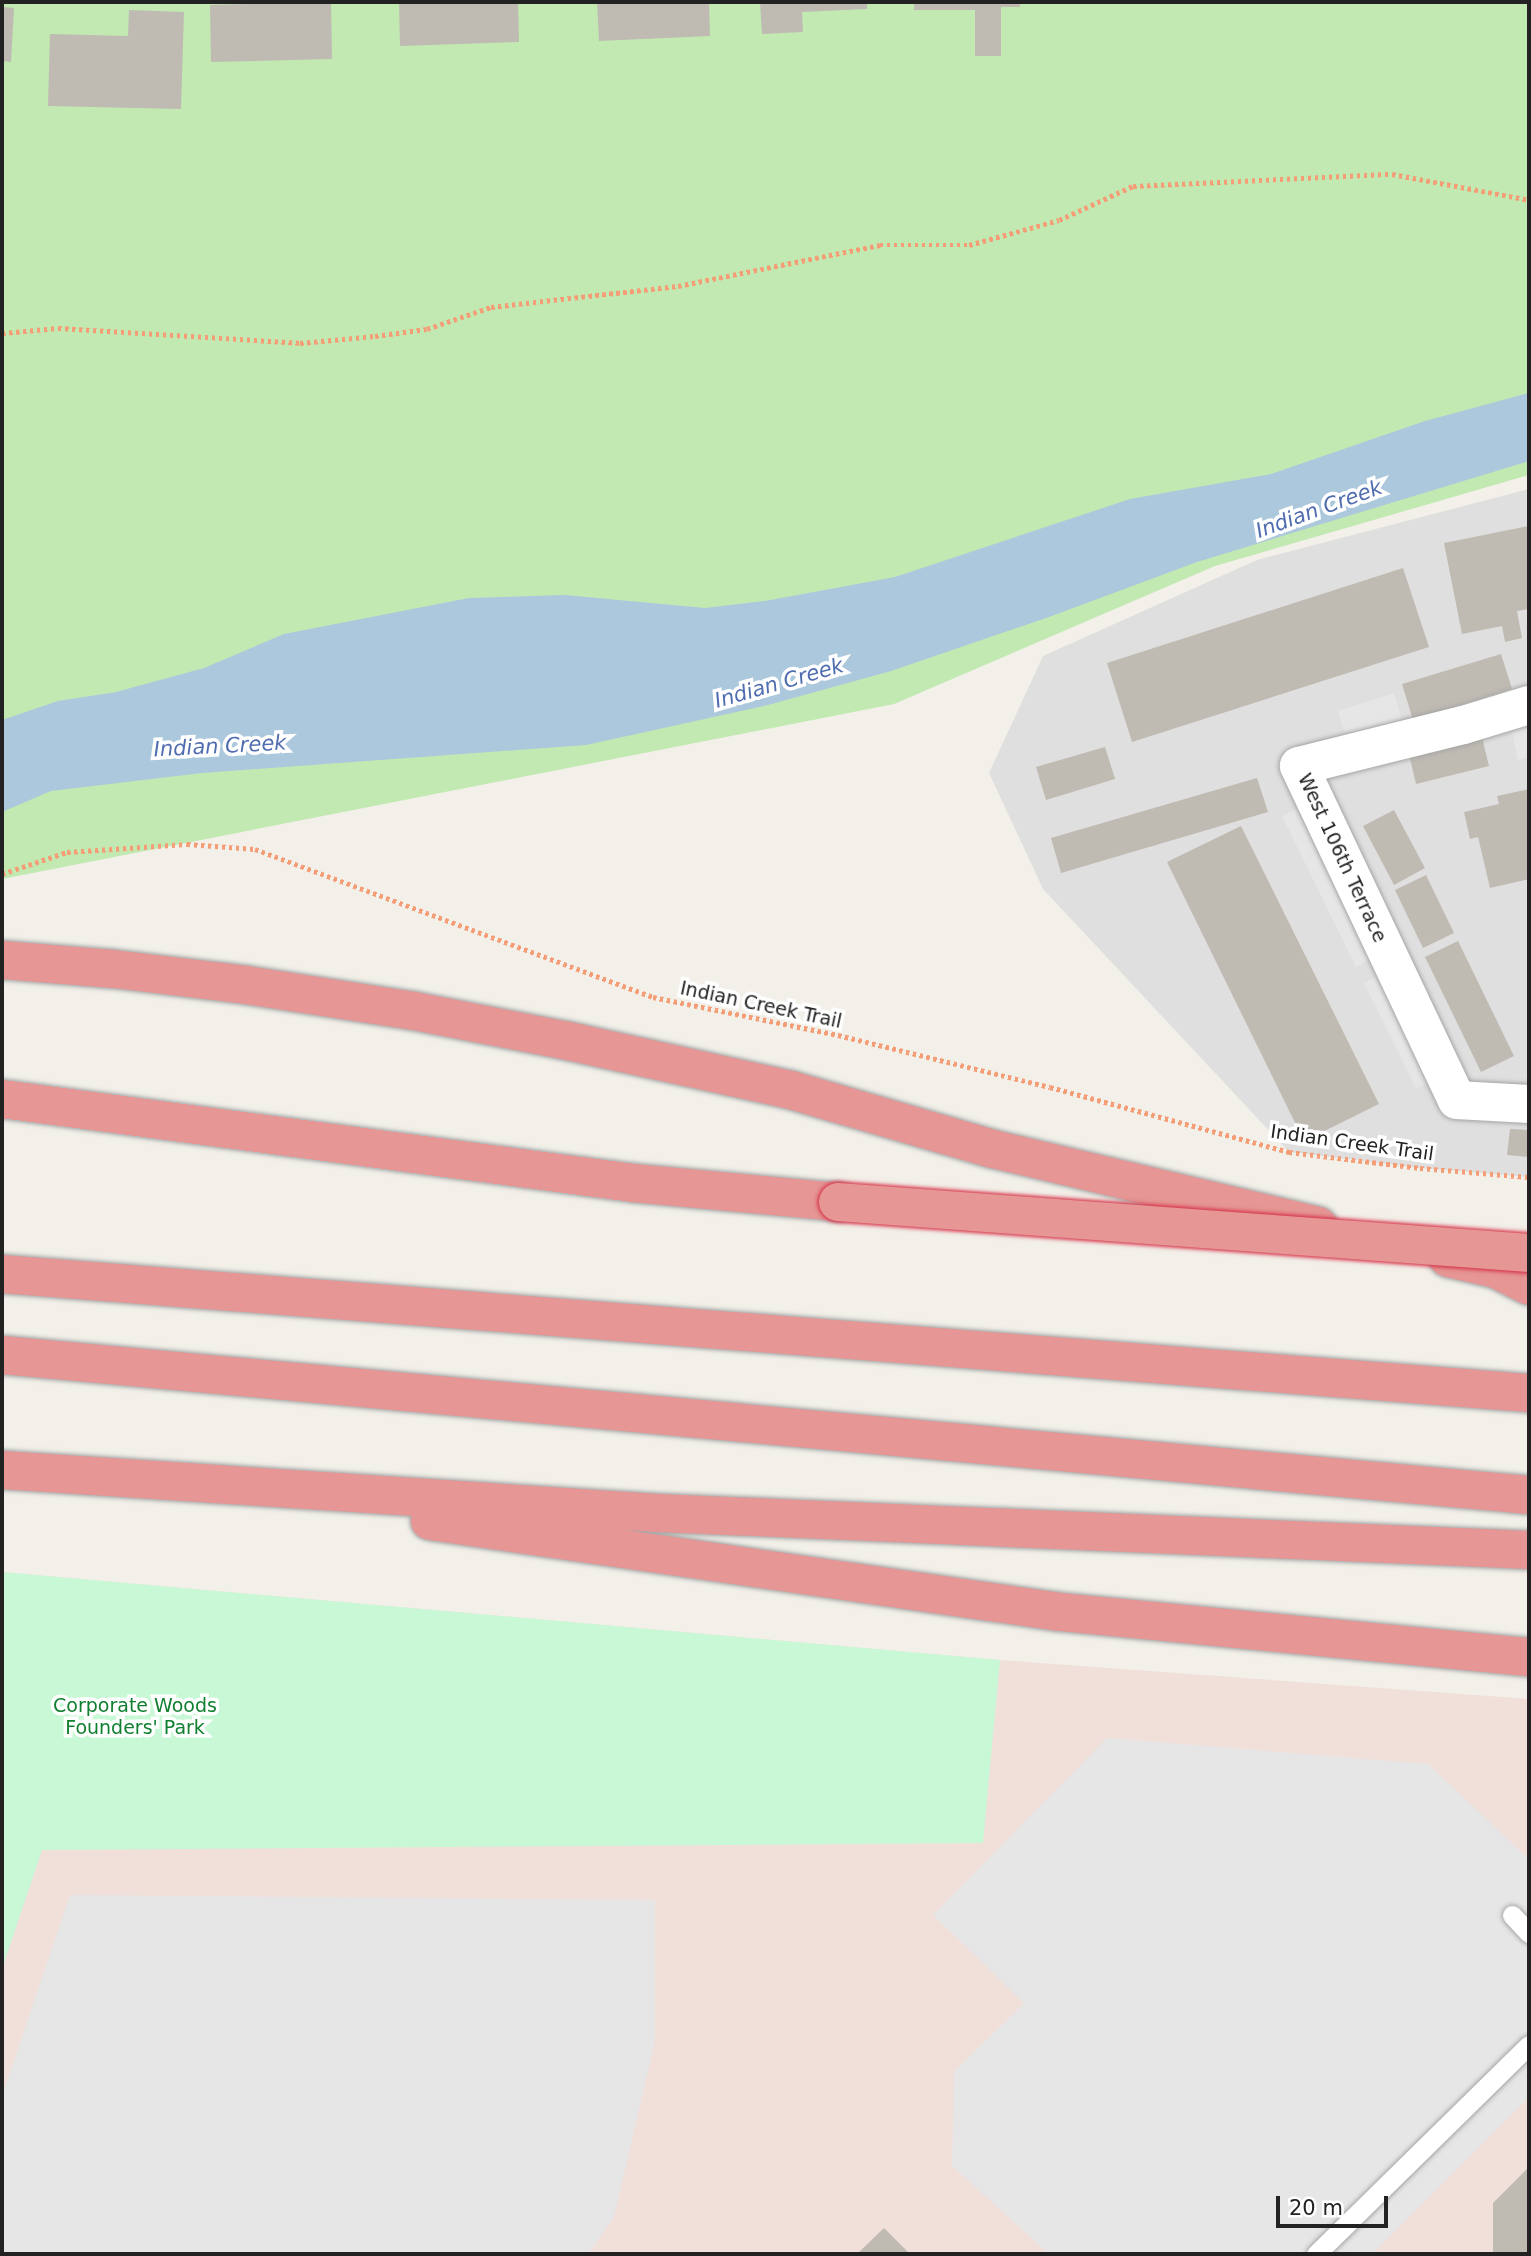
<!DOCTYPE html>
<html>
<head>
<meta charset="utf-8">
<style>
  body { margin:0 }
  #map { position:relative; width:1531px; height:2256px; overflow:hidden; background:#f2f0e9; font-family:"DejaVu Sans",sans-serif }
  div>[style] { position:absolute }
  .residential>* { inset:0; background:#e0dfdf }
  .commercial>* { inset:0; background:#f1dfda }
  .grass>* { inset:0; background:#c2e9b2 }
  .park>* { inset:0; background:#c9f8d6 }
  .parking>* { inset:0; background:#e6e6e6 }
  .water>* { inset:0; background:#acc8dd }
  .building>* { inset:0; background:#bfbab2 }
  .path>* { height:4.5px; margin-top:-2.25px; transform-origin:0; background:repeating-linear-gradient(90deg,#f59d76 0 3.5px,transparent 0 7px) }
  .roads { filter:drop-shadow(0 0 2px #a6a6a6) drop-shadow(0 0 2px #a6a6a6) }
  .service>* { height:19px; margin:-9.5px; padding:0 9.5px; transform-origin:9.5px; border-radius:9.5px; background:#fff }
  .minor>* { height:38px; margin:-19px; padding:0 19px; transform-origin:19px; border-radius:19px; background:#fff }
  .motorway>* { height:38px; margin:-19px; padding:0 19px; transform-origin:19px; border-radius:19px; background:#e59695 }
  .bridges { filter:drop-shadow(0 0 2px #d63048) drop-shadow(0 0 2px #d63048) }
  .motorway-bridge>* { height:38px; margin:-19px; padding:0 19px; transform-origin:19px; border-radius:19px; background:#e59695 }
  span { translate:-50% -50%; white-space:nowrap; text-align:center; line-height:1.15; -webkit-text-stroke:7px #fff; paint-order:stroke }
  .street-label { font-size:19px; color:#222 }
  .park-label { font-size:19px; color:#108030 }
  .water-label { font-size:21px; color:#506db0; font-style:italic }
  .frame { position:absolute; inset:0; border:4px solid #222; pointer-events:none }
  .scale { position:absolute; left:1276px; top:2196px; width:112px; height:32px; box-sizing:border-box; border:4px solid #222; border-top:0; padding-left:9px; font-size:21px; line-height:24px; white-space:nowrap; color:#222; -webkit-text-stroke:5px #fff; paint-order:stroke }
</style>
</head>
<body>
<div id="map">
  <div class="residential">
    <div style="clip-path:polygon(1529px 489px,1529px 1177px,1420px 1168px,1289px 1152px,1043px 889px,989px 773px,1043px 656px,1257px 560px)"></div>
  </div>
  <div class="commercial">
    <div style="clip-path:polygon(2px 1572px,1000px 1660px,1529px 1699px,1529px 2254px,2px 2254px)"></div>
  </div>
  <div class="grass">
    <div style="clip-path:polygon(2px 2px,1529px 2px,1529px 475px,1215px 566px,894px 704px,2px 879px)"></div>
  </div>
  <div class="park">
    <div style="clip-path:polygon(2px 1572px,1000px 1660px,983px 1843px,42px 1850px,2px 1969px)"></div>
  </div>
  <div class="parking">
    <div style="clip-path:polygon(1394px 693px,1402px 720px,1346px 739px,1338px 711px)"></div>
    <div style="clip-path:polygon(1529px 723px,1529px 757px,1518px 760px,1511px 728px)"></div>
    <div style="clip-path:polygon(1309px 803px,1381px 953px,1356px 967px,1282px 816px)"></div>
    <div style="clip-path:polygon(1388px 970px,1441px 1077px,1416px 1088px,1364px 983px)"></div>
    <div style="clip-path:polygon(1107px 1738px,1428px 1764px,1529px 1859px,1529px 2097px,1372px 2254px,1049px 2254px,952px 2166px,954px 2072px,1024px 2003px,933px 1915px)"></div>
    <div style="clip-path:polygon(70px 1895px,655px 1900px,655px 2041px,614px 2217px,588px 2254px,2px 2254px,2px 2096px)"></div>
  </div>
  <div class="water">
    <div style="clip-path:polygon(1529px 393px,1529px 461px,1197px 562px,1049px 617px,891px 671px,768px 705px,586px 745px,202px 773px,51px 791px,2px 812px,2px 720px,58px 701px,116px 692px,204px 668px,284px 634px,469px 598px,565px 595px,705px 608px,765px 601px,895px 577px,1130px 499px,1271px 474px,1425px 421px)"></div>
  </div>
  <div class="building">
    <div style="clip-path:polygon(331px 2px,332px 59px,211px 62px,210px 5px)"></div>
    <div style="clip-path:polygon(399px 2px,518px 2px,519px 42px,400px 46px)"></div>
    <div style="clip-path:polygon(597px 2px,709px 2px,710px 36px,599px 41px)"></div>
    <div style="clip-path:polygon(760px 2px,867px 2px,867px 9px,802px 12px,803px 32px,762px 34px)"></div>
    <div style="clip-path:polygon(914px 2px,1020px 2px,1020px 7px,1001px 7px,1001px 56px,975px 56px,975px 10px,914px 10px)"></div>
    <div style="clip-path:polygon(2px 7px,14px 8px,11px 62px,2px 61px)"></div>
    <div style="clip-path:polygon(129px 10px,184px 12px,181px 109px,48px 106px,50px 34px,128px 36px)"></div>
    <div style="clip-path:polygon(1529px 526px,1529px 609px,1517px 611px,1522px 638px,1505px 642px,1502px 626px,1462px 634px,1444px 543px)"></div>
    <div style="clip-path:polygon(1403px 568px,1429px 647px,1132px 742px,1107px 663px)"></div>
    <div style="clip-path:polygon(1501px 654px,1512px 689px,1413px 720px,1402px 684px)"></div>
    <div style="clip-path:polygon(1481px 733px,1489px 766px,1416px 784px,1408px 750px)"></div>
    <div style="clip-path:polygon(1105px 747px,1115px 779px,1046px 800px,1036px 767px)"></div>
    <div style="clip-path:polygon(1257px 778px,1268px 812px,1061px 873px,1051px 838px)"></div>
    <div style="clip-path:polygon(1529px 789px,1529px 879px,1490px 888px,1478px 837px,1470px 839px,1464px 812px,1499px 804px,1497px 796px)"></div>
    <div style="clip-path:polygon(1394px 810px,1425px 868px,1394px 885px,1363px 826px)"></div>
    <div style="clip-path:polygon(1241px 826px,1379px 1104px,1304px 1141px,1167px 862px)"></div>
    <div style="clip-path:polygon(1426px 875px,1454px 933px,1423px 948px,1395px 890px)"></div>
    <div style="clip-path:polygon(1458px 941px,1514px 1056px,1481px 1072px,1425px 957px)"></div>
    <div style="clip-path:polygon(1510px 1129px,1529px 1130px,1529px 1157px,1507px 1155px)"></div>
    <div style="clip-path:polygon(1529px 2167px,1529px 2254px,1493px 2254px,1493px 2203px)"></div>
    <div style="clip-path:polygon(884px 2228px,910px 2254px,857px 2254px)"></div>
  </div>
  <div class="path">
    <div style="left:2px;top:333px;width:56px;rotate:-5.1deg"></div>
    <div style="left:58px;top:328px;width:242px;rotate:3.5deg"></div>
    <div style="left:300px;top:343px;width:75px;rotate:-5.3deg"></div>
    <div style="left:375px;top:336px;width:52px;rotate:-7.7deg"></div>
    <div style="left:427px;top:329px;width:68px;rotate:-19deg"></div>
    <div style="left:491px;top:307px;width:188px;rotate:-6.4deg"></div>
    <div style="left:678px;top:286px;width:206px;rotate:-11.5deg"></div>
    <div style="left:880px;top:245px;width:89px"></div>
    <div style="left:969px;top:245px;width:93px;rotate:-15.5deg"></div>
    <div style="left:1059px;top:220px;width:81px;rotate:-24.7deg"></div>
    <div style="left:1133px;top:186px;width:259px;rotate:-2.7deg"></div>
    <div style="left:1392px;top:174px;width:139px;rotate:10.7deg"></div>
    <div style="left:2px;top:874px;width:69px;rotate:-18.7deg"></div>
    <div style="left:67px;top:852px;width:120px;rotate:-3.8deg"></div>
    <div style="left:187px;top:844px;width:68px;rotate:4.2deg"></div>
    <div style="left:255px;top:849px;width:425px;rotate:20.4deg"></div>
    <div style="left:653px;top:997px;width:189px;rotate:11.6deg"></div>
    <div style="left:838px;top:1035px;width:218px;rotate:13.8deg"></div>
    <div style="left:1050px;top:1087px;width:248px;rotate:15.2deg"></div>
    <div style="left:1289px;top:1152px;width:132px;rotate:7deg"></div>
    <div style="left:1420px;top:1168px;width:109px;rotate:4.7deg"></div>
  </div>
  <div class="roads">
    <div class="service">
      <div style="left:1512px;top:1915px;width:25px;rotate:47deg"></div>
      <div style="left:1316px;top:2254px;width:298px;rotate:-44.5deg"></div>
    </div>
    <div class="minor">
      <div style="left:1529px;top:705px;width:69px;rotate:163.1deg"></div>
      <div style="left:1463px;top:725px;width:169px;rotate:166deg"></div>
      <div style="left:1299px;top:766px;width:369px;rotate:64.7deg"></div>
      <div style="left:1457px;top:1100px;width:72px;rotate:3.2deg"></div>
    </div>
    <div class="motorway">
      <div style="left:2px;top:960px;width:112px;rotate:4.6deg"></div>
      <div style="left:114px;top:969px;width:133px;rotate:6.9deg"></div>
      <div style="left:246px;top:985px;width:170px;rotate:8.8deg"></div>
      <div style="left:414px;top:1011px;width:157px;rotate:11deg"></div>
      <div style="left:568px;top:1041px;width:228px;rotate:12.4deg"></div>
      <div style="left:791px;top:1090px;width:210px;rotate:16.3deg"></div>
      <div style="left:993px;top:1149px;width:334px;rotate:13.3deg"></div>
      <div style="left:2px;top:1099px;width:637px;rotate:7.58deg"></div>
      <div style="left:633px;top:1183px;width:206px;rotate:5.3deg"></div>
      <div style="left:1448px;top:1258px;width:49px;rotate:12.9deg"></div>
      <div style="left:1496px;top:1269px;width:37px;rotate:27deg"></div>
      <div style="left:2px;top:1274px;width:1532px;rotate:4.46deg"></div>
      <div style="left:2px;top:1355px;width:1533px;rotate:5.24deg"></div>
      <div style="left:2px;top:1470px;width:657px;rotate:3.75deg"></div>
      <div style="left:658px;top:1513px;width:872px;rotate:2.43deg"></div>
      <div style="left:430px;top:1521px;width:637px;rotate:8.22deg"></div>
      <div style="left:1060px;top:1612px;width:471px;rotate:5.5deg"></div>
    </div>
  </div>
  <div class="bridges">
    <div class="motorway-bridge">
      <div style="left:838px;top:1202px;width:693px;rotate:4.22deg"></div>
    </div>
  </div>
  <div class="street-label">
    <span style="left:1342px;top:858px;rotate:65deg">West 106th Terrace</span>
    <span style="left:761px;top:1005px;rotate:12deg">Indian Creek Trail</span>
    <span style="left:1352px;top:1143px;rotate:8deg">Indian Creek Trail</span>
  </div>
  <div class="park-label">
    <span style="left:135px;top:1717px">Corporate Woods<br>Founders' Park</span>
  </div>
  <div class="water-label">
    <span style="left:1319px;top:509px;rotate:-20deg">Indian Creek</span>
    <span style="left:779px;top:683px;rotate:-16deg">Indian Creek</span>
    <span style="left:220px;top:746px;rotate:-3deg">Indian Creek</span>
  </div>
  <div class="frame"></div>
  <div class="scale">20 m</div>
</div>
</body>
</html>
